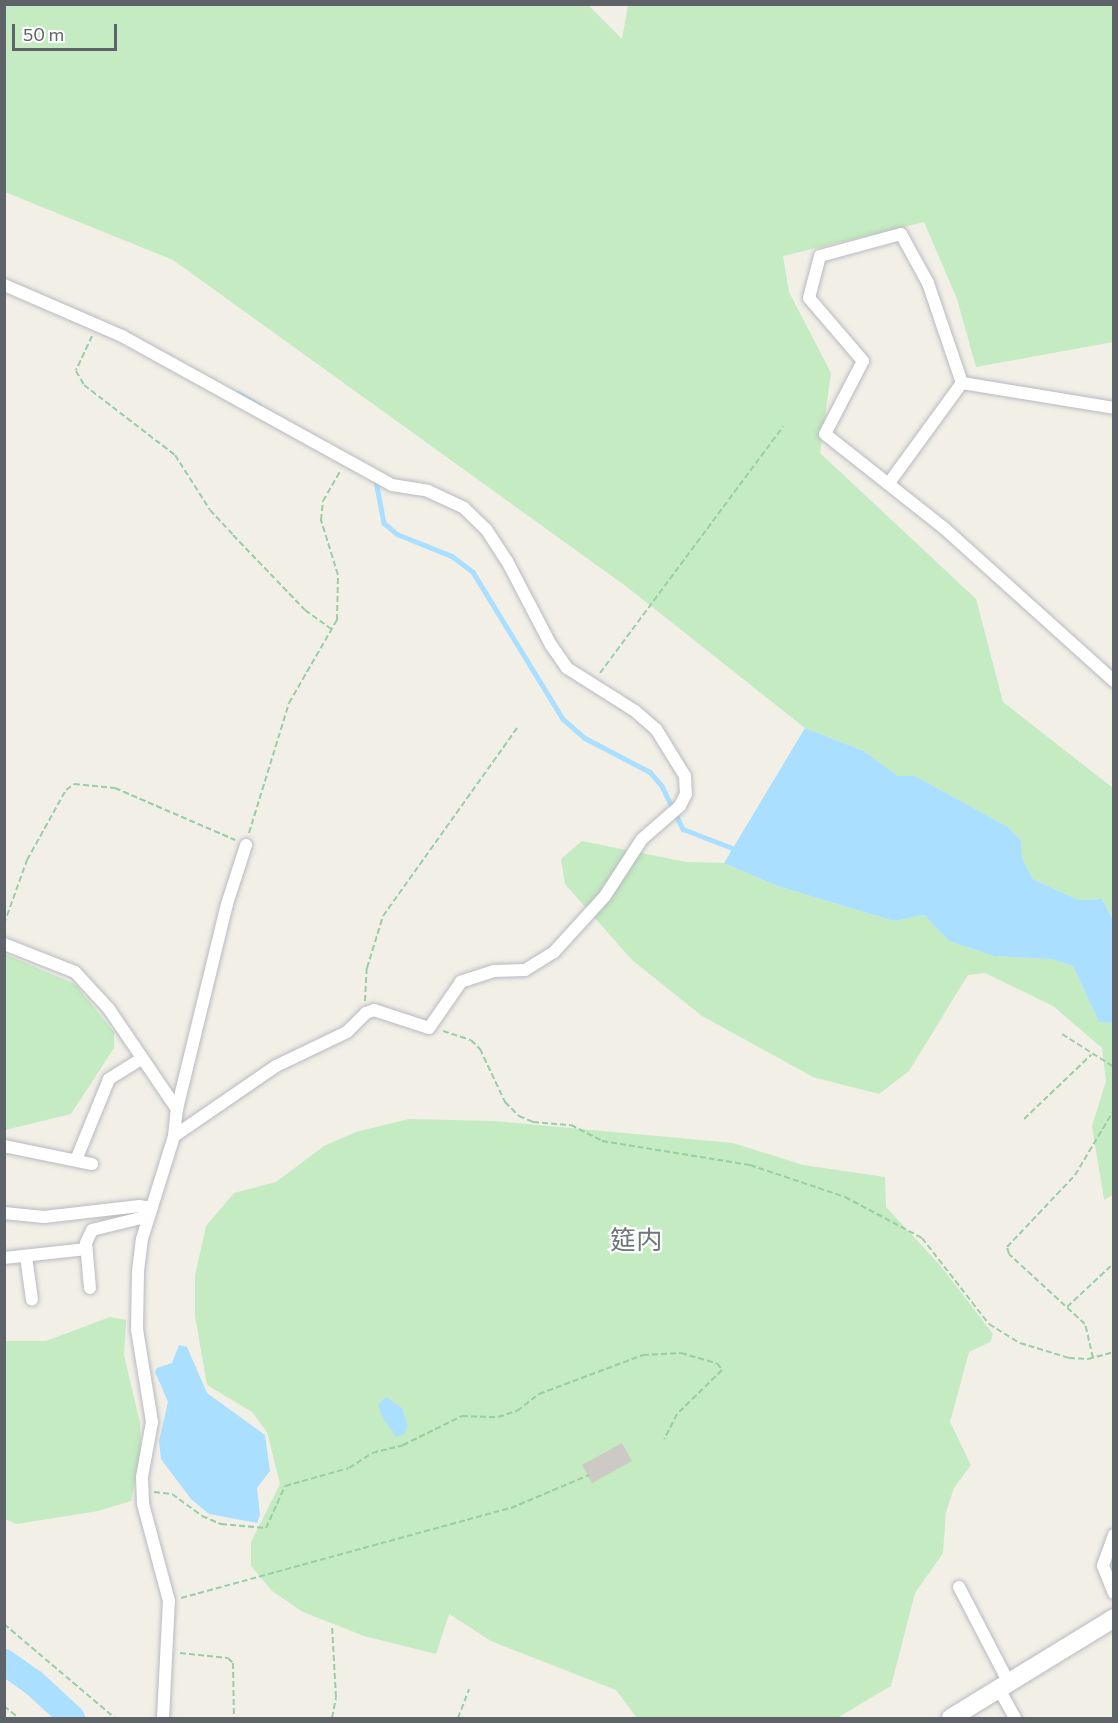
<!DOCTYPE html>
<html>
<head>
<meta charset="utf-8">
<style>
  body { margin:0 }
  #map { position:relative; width:1118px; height:1723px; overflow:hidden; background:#f2efe7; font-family:Commissioner,"Noto Sans JP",sans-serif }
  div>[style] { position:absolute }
  .green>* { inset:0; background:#c4ebc2 }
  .water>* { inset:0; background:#aadfff }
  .stream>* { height:4.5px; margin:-2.25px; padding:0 2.25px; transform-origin:2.25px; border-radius:2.25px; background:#aadfff }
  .river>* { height:26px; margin:-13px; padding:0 13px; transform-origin:13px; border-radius:13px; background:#aadfff }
  .building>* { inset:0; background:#cdc9c4 }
  .path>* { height:2px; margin-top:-1px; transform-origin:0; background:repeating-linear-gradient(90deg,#99cea5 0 6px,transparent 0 9px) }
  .roads { filter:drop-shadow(0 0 2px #b7babf) drop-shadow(0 0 2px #b7babf) }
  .minor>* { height:12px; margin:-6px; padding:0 6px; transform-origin:6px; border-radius:6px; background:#fff }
  .secondary>* { height:18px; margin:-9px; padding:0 9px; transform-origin:9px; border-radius:9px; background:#fff }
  span { translate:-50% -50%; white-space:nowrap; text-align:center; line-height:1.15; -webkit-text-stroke:4.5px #fff; paint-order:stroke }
  .quarter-label { font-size:26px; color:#6f767b }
  .frame { position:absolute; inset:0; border:6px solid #5e6369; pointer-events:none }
  .scale { position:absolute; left:12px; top:24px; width:105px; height:27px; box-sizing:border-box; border:3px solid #5e6369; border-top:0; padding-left:8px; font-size:18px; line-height:21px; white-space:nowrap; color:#5e6369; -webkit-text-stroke:4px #fff; paint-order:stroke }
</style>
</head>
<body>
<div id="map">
  <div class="green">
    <div style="clip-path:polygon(4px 5px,588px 5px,622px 39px,628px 5px,1113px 5px,1113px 342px,976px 367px,957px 299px,924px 222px,783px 256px,789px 292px,831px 373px,820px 453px,976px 599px,1003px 702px,1113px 788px,1113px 918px,1102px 899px,1078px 900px,1033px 879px,1022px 858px,1021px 840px,1008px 827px,915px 776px,898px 776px,864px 751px,805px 728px,627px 587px,173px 260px,5px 192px)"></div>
    <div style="clip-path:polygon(582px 841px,686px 862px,724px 863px,777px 886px,894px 921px,924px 915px,949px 941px,994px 956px,1051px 959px,1073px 966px,1099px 1022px,1113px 1023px,1113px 1195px,1104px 1200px,1092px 1126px,1106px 1081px,1102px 1048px,1053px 1006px,985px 973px,968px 975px,909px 1071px,879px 1094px,813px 1077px,702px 1016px,632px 960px,565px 884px,561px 859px)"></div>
    <div style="clip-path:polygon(5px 954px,75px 984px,114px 1032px,114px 1048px,71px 1114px,5px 1130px)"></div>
    <div style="clip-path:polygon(409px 1119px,494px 1121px,733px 1143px,803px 1165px,885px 1177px,886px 1207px,939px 1264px,993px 1334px,990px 1342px,969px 1352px,950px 1422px,971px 1465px,954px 1488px,946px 1512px,943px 1553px,915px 1593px,891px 1686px,837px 1718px,637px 1718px,616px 1690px,491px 1641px,449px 1614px,436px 1654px,364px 1636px,303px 1612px,272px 1591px,251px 1566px,251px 1542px,280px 1484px,267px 1432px,252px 1412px,207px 1385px,195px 1316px,195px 1276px,206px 1226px,234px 1193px,276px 1182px,324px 1146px,356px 1132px)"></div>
    <div style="clip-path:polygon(110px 1317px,126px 1320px,124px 1355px,140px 1423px,141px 1451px,131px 1501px,98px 1511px,17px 1524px,5px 1519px,5px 1341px,46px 1341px)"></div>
  </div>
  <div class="water">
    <div style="clip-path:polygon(805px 728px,864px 751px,898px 776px,915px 776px,1008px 827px,1021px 840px,1022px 858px,1033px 879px,1078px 900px,1102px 899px,1113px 919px,1113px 1023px,1099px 1022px,1073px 966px,1051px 959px,994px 956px,949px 941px,924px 915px,894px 921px,777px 886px,724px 863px)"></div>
    <div style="clip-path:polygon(179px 1345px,187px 1347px,207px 1393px,265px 1435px,270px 1471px,257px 1488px,260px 1515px,257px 1523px,209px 1514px,191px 1499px,161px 1459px,159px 1441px,168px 1402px,155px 1372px,157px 1368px,172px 1363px)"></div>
    <div style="clip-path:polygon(386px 1397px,402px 1408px,407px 1424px,405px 1434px,396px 1437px,383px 1418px,378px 1405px)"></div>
  </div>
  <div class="stream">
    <div style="left:238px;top:393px;width:24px;rotate:30deg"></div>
    <div style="left:376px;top:481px;width:43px;rotate:79.2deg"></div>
    <div style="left:384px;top:523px;width:17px;rotate:40deg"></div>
    <div style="left:397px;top:534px;width:59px;rotate:21.8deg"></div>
    <div style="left:452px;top:556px;width:26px;rotate:37deg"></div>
    <div style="left:473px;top:572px;width:172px;rotate:58.5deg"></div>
    <div style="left:563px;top:719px;width:29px;rotate:41deg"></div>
    <div style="left:585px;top:738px;width:73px;rotate:27.6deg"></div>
    <div style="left:650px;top:772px;width:18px;rotate:49deg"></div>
    <div style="left:662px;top:786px;width:48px;rotate:64deg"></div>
    <div style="left:683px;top:829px;width:56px;rotate:21deg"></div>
  </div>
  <div class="river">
    <div style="left:4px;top:1662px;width:35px;rotate:35deg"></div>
    <div style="left:33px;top:1682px;width:53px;rotate:42.7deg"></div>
  </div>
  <div class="building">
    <div style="clip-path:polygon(622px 1443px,632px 1461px,592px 1483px,582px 1465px)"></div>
  </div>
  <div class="path">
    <div style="left:92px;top:336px;width:38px;rotate:115deg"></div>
    <div style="left:76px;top:371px;width:16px;rotate:60deg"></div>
    <div style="left:84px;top:385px;width:115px;rotate:37.6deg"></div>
    <div style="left:175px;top:455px;width:65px;rotate:57.5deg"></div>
    <div style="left:210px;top:510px;width:34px;rotate:47deg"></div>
    <div style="left:233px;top:535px;width:104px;rotate:46.2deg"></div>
    <div style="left:305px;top:610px;width:32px;rotate:36deg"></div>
    <div style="left:600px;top:673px;width:307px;rotate:-53.4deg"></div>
    <div style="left:249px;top:833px;width:136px;rotate:-72.9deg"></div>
    <div style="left:289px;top:703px;width:96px;rotate:-60deg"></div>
    <div style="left:337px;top:620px;width:45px;rotate:-88.7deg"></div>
    <div style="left:338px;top:575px;width:58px;rotate:-107.2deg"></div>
    <div style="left:321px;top:520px;width:19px;rotate:-84deg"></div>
    <div style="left:323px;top:501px;width:34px;rotate:-60deg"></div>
    <div style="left:4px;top:924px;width:68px;rotate:-70.2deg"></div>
    <div style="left:27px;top:860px;width:80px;rotate:-60.9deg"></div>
    <div style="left:66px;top:790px;width:10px;rotate:-37deg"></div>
    <div style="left:74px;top:784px;width:41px;rotate:5.6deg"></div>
    <div style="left:115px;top:788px;width:131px;rotate:23.4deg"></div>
    <div style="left:365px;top:1001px;width:33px;rotate:-87deg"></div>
    <div style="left:367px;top:968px;width:54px;rotate:-72.9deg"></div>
    <div style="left:383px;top:916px;width:231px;rotate:-54.5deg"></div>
    <div style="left:443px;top:1031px;width:29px;rotate:18deg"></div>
    <div style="left:471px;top:1040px;width:13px;rotate:45deg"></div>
    <div style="left:480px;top:1049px;width:59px;rotate:64.7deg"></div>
    <div style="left:505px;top:1102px;width:20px;rotate:45deg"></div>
    <div style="left:519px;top:1116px;width:15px;rotate:23deg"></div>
    <div style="left:533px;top:1122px;width:38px;rotate:5deg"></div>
    <div style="left:571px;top:1125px;width:35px;rotate:27deg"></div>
    <div style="left:602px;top:1141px;width:150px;rotate:9.2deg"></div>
    <div style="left:750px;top:1165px;width:100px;rotate:18.6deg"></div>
    <div style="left:845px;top:1197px;width:87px;rotate:28deg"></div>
    <div style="left:922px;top:1238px;width:109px;rotate:52.1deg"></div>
    <div style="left:989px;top:1324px;width:36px;rotate:32deg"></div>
    <div style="left:1020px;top:1343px;width:51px;rotate:17deg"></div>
    <div style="left:1069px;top:1358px;width:19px;rotate:3deg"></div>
    <div style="left:1088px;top:1359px;width:27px;rotate:-15deg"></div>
    <div style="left:1062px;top:1034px;width:62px;rotate:32.4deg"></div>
    <div style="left:1024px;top:1119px;width:93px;rotate:-43.7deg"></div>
    <div style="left:1067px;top:1307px;width:64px;rotate:-43.1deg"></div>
    <div style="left:1093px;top:1358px;width:35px;rotate:-103deg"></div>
    <div style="left:1085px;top:1324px;width:103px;rotate:-137.4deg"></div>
    <div style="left:1009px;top:1254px;width:7px;rotate:-106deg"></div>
    <div style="left:1007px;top:1247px;width:99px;rotate:-46.6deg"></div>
    <div style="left:1075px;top:1175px;width:76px;rotate:-59deg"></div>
    <div style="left:154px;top:1492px;width:18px;rotate:6deg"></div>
    <div style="left:172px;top:1494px;width:37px;rotate:36deg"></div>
    <div style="left:202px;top:1516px;width:21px;rotate:23deg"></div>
    <div style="left:221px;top:1524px;width:45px;rotate:5.1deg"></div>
    <div style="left:266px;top:1528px;width:46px;rotate:-65.7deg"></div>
    <div style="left:285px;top:1486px;width:66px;rotate:-15.7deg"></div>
    <div style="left:349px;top:1468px;width:27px;rotate:-33deg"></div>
    <div style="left:372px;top:1453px;width:32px;rotate:-14deg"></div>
    <div style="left:403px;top:1445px;width:66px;rotate:-26.2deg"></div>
    <div style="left:462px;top:1416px;width:36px;rotate:2deg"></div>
    <div style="left:498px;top:1417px;width:20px;rotate:-18deg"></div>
    <div style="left:517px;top:1411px;width:28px;rotate:-38deg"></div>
    <div style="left:539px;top:1394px;width:111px;rotate:-20.6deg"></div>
    <div style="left:643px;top:1355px;width:38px;rotate:-3deg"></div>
    <div style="left:681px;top:1353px;width:37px;rotate:16deg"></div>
    <div style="left:717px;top:1363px;width:9px;rotate:54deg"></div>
    <div style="left:722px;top:1370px;width:63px;rotate:135.6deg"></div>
    <div style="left:677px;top:1414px;width:28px;rotate:117deg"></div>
    <div style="left:181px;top:1598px;width:342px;rotate:-15.3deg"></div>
    <div style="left:511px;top:1508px;width:85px;rotate:-22.9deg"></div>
    <div style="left:4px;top:1624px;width:145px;rotate:40.3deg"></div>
    <div style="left:180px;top:1653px;width:48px;rotate:5.9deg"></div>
    <div style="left:228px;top:1658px;width:7px;rotate:45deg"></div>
    <div style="left:233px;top:1663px;width:55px;rotate:89deg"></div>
    <div style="left:4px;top:1706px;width:19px;rotate:39deg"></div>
    <div style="left:332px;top:1718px;width:21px;rotate:-79deg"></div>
    <div style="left:336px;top:1697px;width:71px;rotate:-93.2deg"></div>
    <div style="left:458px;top:1718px;width:31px;rotate:-69deg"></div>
  </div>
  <div class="roads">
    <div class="minor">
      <div style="left:4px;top:285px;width:129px;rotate:23.4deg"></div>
      <div style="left:122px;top:336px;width:308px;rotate:28.9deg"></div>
      <div style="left:392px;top:485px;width:36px;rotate:9deg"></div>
      <div style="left:428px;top:491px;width:40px;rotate:25deg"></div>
      <div style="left:464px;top:508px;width:30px;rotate:44deg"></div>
      <div style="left:486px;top:529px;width:38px;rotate:57deg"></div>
      <div style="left:507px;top:561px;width:95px;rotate:62.4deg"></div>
      <div style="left:551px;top:645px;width:28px;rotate:55deg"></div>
      <div style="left:567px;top:668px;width:80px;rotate:32.3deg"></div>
      <div style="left:635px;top:711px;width:28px;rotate:41deg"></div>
      <div style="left:656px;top:729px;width:55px;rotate:58.3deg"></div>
      <div style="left:685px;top:776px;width:18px;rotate:87deg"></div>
      <div style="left:686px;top:794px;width:13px;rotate:117deg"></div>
      <div style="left:680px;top:806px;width:50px;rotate:139deg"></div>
      <div style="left:642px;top:839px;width:68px;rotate:123deg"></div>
      <div style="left:605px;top:896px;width:76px;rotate:132.3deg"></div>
      <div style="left:554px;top:952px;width:34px;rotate:148deg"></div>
      <div style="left:525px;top:970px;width:31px;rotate:178deg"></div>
      <div style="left:494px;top:971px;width:35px;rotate:162deg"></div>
      <div style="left:461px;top:982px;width:56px;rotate:124.8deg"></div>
      <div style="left:429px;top:1028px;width:58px;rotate:-161.9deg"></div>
      <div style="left:374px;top:1010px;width:9px;rotate:159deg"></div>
      <div style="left:366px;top:1013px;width:27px;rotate:135deg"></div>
      <div style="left:347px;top:1032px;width:79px;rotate:154.4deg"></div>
      <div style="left:276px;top:1066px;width:124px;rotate:145.5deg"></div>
      <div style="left:962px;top:383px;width:106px;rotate:-108.8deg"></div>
      <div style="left:928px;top:283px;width:56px;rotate:-118.9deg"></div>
      <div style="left:901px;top:234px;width:84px;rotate:164.8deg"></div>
      <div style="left:820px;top:256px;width:43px;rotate:104.7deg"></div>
      <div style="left:809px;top:298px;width:83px;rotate:49.4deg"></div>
      <div style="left:863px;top:361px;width:82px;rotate:117.5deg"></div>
      <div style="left:825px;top:434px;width:152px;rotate:38.3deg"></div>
      <div style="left:944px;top:528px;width:229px;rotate:42deg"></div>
      <div style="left:889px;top:483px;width:124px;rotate:-53.9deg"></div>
      <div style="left:962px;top:383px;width:154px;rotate:9.3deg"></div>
      <div style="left:4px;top:944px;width:76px;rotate:21.5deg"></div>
      <div style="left:75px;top:972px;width:50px;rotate:47.4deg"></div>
      <div style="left:109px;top:1009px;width:121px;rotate:55.8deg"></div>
      <div style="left:4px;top:1146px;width:90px;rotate:11.6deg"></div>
      <div style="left:76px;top:1160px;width:87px;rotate:-67.8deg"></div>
      <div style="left:109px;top:1079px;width:39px;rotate:-32deg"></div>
      <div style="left:4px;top:1213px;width:40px;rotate:5.7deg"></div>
      <div style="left:44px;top:1217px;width:96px;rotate:-6.6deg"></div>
      <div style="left:139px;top:1206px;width:13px;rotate:9deg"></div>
      <div style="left:26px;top:1256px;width:44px;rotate:82.2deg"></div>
      <div style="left:4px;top:1258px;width:83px;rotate:-6.2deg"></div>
      <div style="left:90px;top:1288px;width:45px;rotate:-95.1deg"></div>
      <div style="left:86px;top:1243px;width:14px;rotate:-65deg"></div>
      <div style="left:92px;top:1230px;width:59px;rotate:-13.8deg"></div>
      <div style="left:1114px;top:1535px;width:33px;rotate:110deg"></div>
      <div style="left:1103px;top:1566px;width:29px;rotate:68deg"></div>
      <div style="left:959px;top:1587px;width:108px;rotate:62.5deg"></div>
      <div style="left:999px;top:1689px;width:33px;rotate:61deg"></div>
      <div style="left:163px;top:1718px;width:117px;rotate:-87.1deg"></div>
      <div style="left:169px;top:1601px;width:100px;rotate:-105deg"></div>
      <div style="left:143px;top:1504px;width:27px;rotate:-92deg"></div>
      <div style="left:142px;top:1477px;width:56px;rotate:-79.7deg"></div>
      <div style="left:152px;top:1422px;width:94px;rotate:-99.2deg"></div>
      <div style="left:137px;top:1329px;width:58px;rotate:-89deg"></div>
      <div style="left:138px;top:1271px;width:32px;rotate:-83deg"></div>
      <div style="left:142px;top:1239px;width:108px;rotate:-72.7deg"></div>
      <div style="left:174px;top:1136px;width:27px;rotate:-84deg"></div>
      <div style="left:177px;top:1109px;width:211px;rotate:-76.3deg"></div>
      <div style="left:227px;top:904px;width:62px;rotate:-72.1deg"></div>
    </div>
    <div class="secondary">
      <div style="left:951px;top:1718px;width:191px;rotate:-31.5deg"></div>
    </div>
  </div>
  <div class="quarter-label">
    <span style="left:636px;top:1239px">筵内</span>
  </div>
  <div class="frame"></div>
  <div class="scale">50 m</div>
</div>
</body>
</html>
